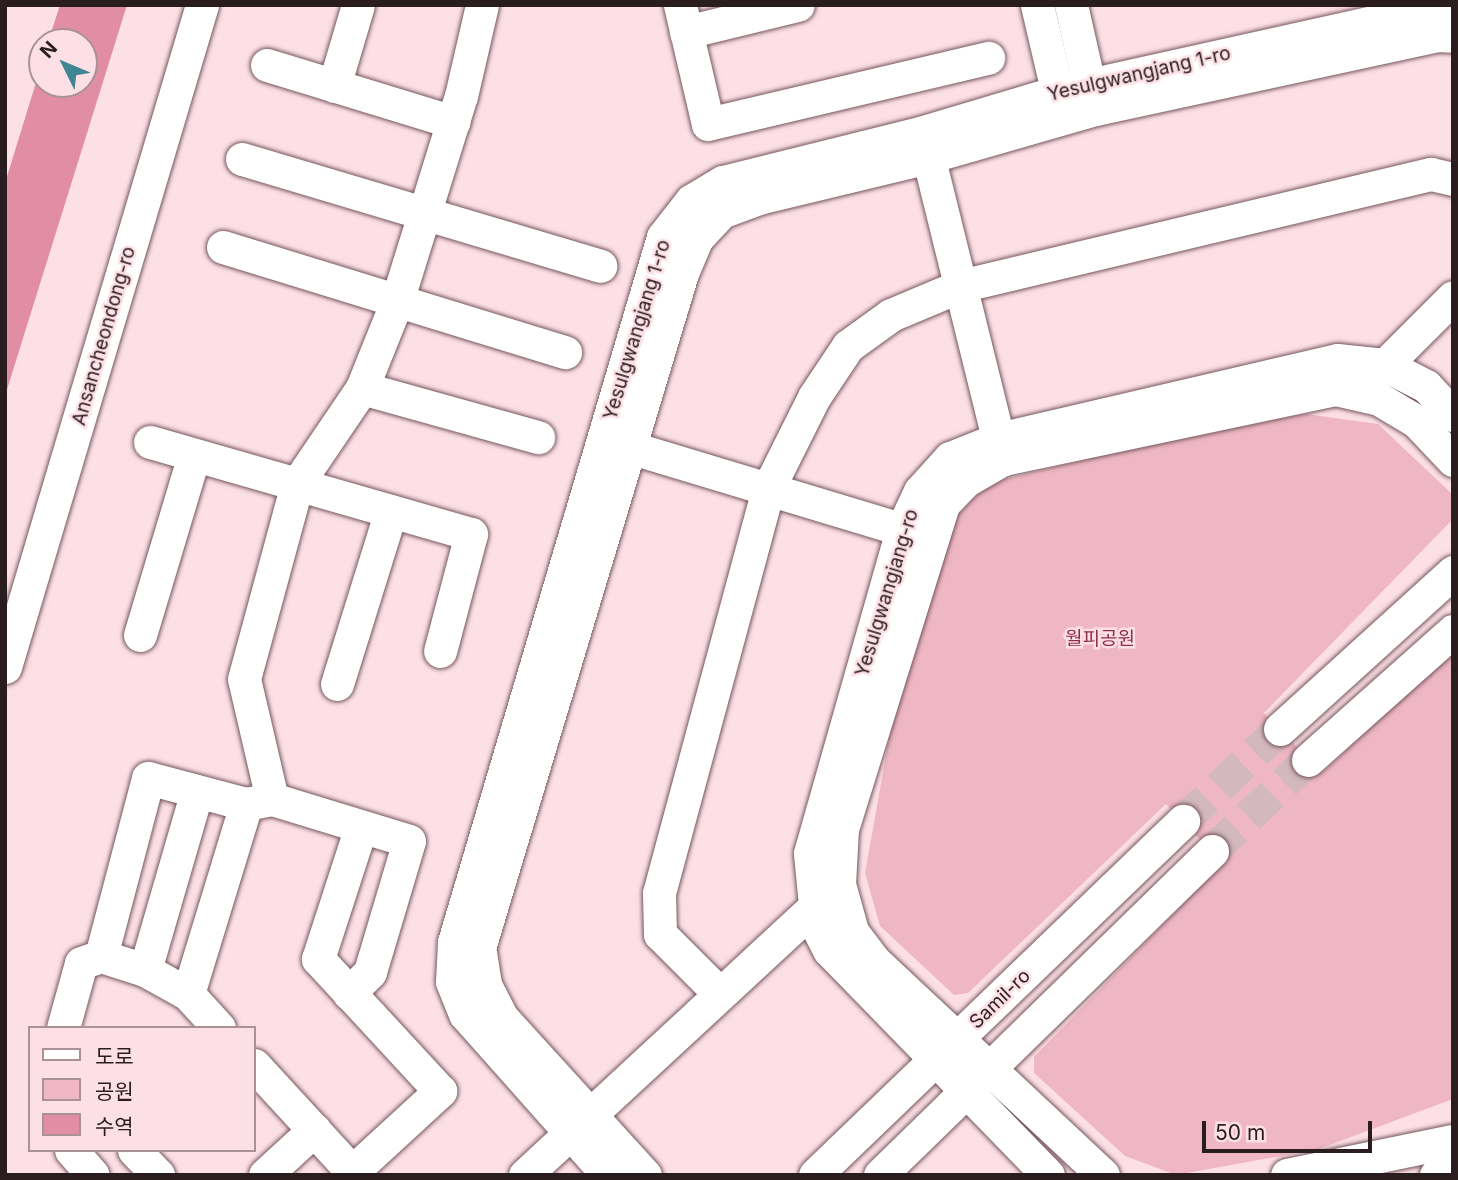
<!DOCTYPE html>
<html>
<head>
<meta charset="utf-8">
<style>
  body { margin:0 }
  #map { position:relative; width:1458px; height:1180px; overflow:hidden; background:#fde0e6; font-family:Inter,"Noto Sans KR",sans-serif }
  div>[style] { position:absolute }
  .green>* { inset:0; background:#efb7c4 }
  .water>* { inset:0; background:#e18ea4 }
  .minor-tunnel>* { height:33px; margin-top:-16.5px; transform-origin:0; background:repeating-linear-gradient(90deg,#d3b9be 0 33px,transparent 0 50px) }
  .roads { filter:drop-shadow(0 0 2px #75575e) drop-shadow(0 0 2px #75575e) }
  .minor>* { height:33px; margin:-16.5px; padding:0 16.5px; transform-origin:16.5px; border-radius:16.5px; background:#fff }
  span { translate:-50% -50%; white-space:nowrap; text-align:center; line-height:1.15; -webkit-text-stroke:5px #fde0e6; paint-order:stroke }
  .street-label { font-size:19px; color:#2a1d20 }
  .park-label { font-size:19px; color:#902e50 }
  .frame { position:absolute; inset:0; border:7px solid #2a1d20; pointer-events:none }
  .legend { position:absolute; left:28px; top:1026px; width:228px; height:126px; box-sizing:border-box; background:#fde0e6; border:2px solid #a99297; margin:0; padding:9px 12px; list-style:none; font-size:21px; color:#2a1d20 }
  .legend li { display:flex; align-items:center; gap:14px; height:35px }
  .legend b { width:35px; border:2px solid #a99297 }
  .north { position:absolute; left:28px; top:28px; width:70px; height:70px; box-sizing:border-box; background:#fde0e6; border:2px solid #a99297; border-radius:50%; rotate:313deg; font-size:19px; font-weight:700; line-height:28px; text-align:center; color:#2a1d20 }
  .north::after { content:''; display:block; margin:auto; width:24px; height:32px; background:#408593; clip-path:polygon(50% 0,100% 100%,50% 72%,0 100%) }
  .scale { position:absolute; left:1202px; top:1121px; width:170px; height:32px; box-sizing:border-box; border:4px solid #2a1d20; border-top:0; padding-left:9px; font-size:21px; line-height:24px; white-space:nowrap; color:#2a1d20; -webkit-text-stroke:5px #fde0e6; paint-order:stroke }
</style>
</head>
<body>
<div id="map">
  <div class="green">
    <div style="clip-path:polygon(1306px 414px,1378px 424px,1451px 493px,1453px 519px,1264px 713px,1322px 773px,1453px 649px,1453px 1099px,1319px 1149px,1176px 1175px,1125px 1156px,1034px 1073px,1034px 1057px,1223px 863px,1166px 804px,968px 993px,954px 995px,880px 926px,865px 873px,895px 705px,949px 524px,989px 483px,1159px 442px)"></div>
  </div>
  <div class="water">
    <div style="clip-path:polygon(60px 5px,127px 5px,5px 396px,5px 183px,42px 63px,42px 84px,84px 84px,84px 42px,48px 42px)"></div>
  </div>
  <div class="minor-tunnel">
    <div style="left:1183px;top:821px;width:134px;rotate:-43.5deg"></div>
    <div style="left:1212px;top:851px;width:132px;rotate:-43.5deg"></div>
  </div>
  <div class="roads">
    <div class="minor">
      <div style="left:680px;top:5px;width:122px;rotate:76.8deg"></div>
      <div style="left:708px;top:124px;width:288px;rotate:-13.3deg"></div>
      <div style="left:1037px;top:5px;width:110px;rotate:76.8deg"></div>
      <div style="left:1071px;top:5px;width:104px;rotate:77.2deg"></div>
      <div style="left:686px;top:32px;width:115px;rotate:-13.6deg"></div>
      <div style="left:267px;top:65px;width:195px;rotate:17deg"></div>
      <div style="left:334px;top:86px;width:84px;rotate:-73.5deg"></div>
      <div style="left:923px;top:135px;width:334px;rotate:76.1deg"></div>
      <div style="left:242px;top:159px;width:374px;rotate:16.6deg"></div>
      <div style="left:223px;top:247px;width:358px;rotate:17.1deg"></div>
      <div style="left:1370px;top:380px;width:117px;rotate:-45deg"></div>
      <div style="left:362px;top:388px;width:183px;rotate:15.6deg"></div>
      <div style="left:609px;top:441px;width:328px;rotate:16.8deg"></div>
      <div style="left:150px;top:442px;width:334px;rotate:16deg"></div>
      <div style="left:471px;top:534px;width:121px;rotate:104.8deg"></div>
      <div style="left:140px;top:635px;width:188px;rotate:-73.3deg"></div>
      <div style="left:5px;top:667px;width:691px;rotate:-73.43deg"></div>
      <div style="left:337px;top:684px;width:181px;rotate:-72.7deg"></div>
      <div style="left:1280px;top:729px;width:234px;rotate:-42.2deg"></div>
      <div style="left:1308px;top:760px;width:194px;rotate:-41.7deg"></div>
      <div style="left:272px;top:799px;width:123px;rotate:-103.1deg"></div>
      <div style="left:244px;top:679px;width:202px;rotate:-74.8deg"></div>
      <div style="left:297px;top:484px;width:116px;rotate:-55.9deg"></div>
      <div style="left:362px;top:388px;width:94px;rotate:-68.1deg"></div>
      <div style="left:397px;top:301px;width:215px;rotate:-72.7deg"></div>
      <div style="left:461px;top:96px;width:93px;rotate:-77deg"></div>
      <div style="left:101px;top:956px;width:184px;rotate:-75.2deg"></div>
      <div style="left:148px;top:778px;width:101px;rotate:14.9deg"></div>
      <div style="left:246px;top:804px;width:26px;rotate:-11deg"></div>
      <div style="left:272px;top:799px;width:143px;rotate:17deg"></div>
      <div style="left:409px;top:841px;width:137px;rotate:106.6deg"></div>
      <div style="left:370px;top:972px;width:30px;rotate:135deg"></div>
      <div style="left:145px;top:970px;width:186px;rotate:-73.8deg"></div>
      <div style="left:188px;top:994px;width:199px;rotate:-73deg"></div>
      <div style="left:720px;top:994px;width:85px;rotate:-135deg"></div>
      <div style="left:660px;top:934px;width:41px;rotate:-91.4deg"></div>
      <div style="left:659px;top:893px;width:418px;rotate:-74.9deg"></div>
      <div style="left:768px;top:489px;width:103px;rotate:-63.4deg"></div>
      <div style="left:814px;top:397px;width:61px;rotate:-56.3deg"></div>
      <div style="left:848px;top:346px;width:53px;rotate:-35.8deg"></div>
      <div style="left:891px;top:315px;width:75px;rotate:-22.8deg"></div>
      <div style="left:960px;top:286px;width:484px;rotate:-13.4deg"></div>
      <div style="left:1431px;top:174px;width:23px;rotate:13deg"></div>
      <div style="left:63px;top:1028px;width:67px;rotate:-74.5deg"></div>
      <div style="left:81px;top:963px;width:21px;rotate:-19deg"></div>
      <div style="left:101px;top:956px;width:46px;rotate:17.7deg"></div>
      <div style="left:145px;top:970px;width:49px;rotate:29.2deg"></div>
      <div style="left:188px;top:994px;width:46px;rotate:47.6deg"></div>
      <div style="left:254px;top:1065px;width:149px;rotate:47.4deg"></div>
      <div style="left:71px;top:1150px;width:33px;rotate:49deg"></div>
      <div style="left:134px;top:1150px;width:35px;rotate:46deg"></div>
      <div style="left:352px;top:1172px;width:120px;rotate:-42.6deg"></div>
      <div style="left:440px;top:1091px;width:180px;rotate:-132.7deg"></div>
      <div style="left:318px;top:959px;width:139px;rotate:-72deg"></div>
      <div style="left:265px;top:1175px;width:67px;rotate:-42.6deg"></div>
      <div style="left:525px;top:1175px;width:412px;rotate:-42.8deg"></div>
      <div style="left:608px;top:1175px;width:215px;rotate:-131.6deg"></div>
      <div style="left:465px;top:1014px;width:35px;rotate:-112deg"></div>
      <div style="left:452px;top:981px;width:39px;rotate:-87deg"></div>
      <div style="left:454px;top:942px;width:735px;rotate:-73.49deg"></div>
      <div style="left:663px;top:237px;width:46px;rotate:-52.1deg"></div>
      <div style="left:691px;top:201px;width:37px;rotate:-31deg"></div>
      <div style="left:723px;top:182px;width:206px;rotate:-14deg"></div>
      <div style="left:923px;top:132px;width:140px;rotate:-16.6deg"></div>
      <div style="left:1057px;top:92px;width:403px;rotate:-12.5deg"></div>
      <div style="left:645px;top:1175px;width:212px;rotate:-132.3deg"></div>
      <div style="left:502px;top:1018px;width:38px;rotate:-117deg"></div>
      <div style="left:485px;top:984px;width:36px;rotate:-99deg"></div>
      <div style="left:479px;top:948px;width:705px;rotate:-73.26deg"></div>
      <div style="left:682px;top:273px;width:38px;rotate:-67deg"></div>
      <div style="left:697px;top:238px;width:35px;rotate:-47deg"></div>
      <div style="left:721px;top:212px;width:44px;rotate:-20.1deg"></div>
      <div style="left:762px;top:197px;width:171px;rotate:-13.5deg"></div>
      <div style="left:928px;top:157px;width:174px;rotate:-16deg"></div>
      <div style="left:1095px;top:109px;width:349px;rotate:-12.2deg"></div>
      <div style="left:1436px;top:35px;width:17px;rotate:3deg"></div>
      <div style="left:815px;top:1175px;width:511px;rotate:-43.89deg"></div>
      <div style="left:880px;top:1175px;width:464px;rotate:-44.3deg"></div>
      <div style="left:1048px;top:1175px;width:314px;rotate:-134.2deg"></div>
      <div style="left:829px;top:950px;width:27px;rotate:-117deg"></div>
      <div style="left:817px;top:926px;width:73px;rotate:-95.5deg"></div>
      <div style="left:810px;top:853px;width:337px;rotate:-74.1deg"></div>
      <div style="left:902px;top:529px;width:42px;rotate:-64.7deg"></div>
      <div style="left:920px;top:491px;width:45px;rotate:-47.7deg"></div>
      <div style="left:950px;top:458px;width:52px;rotate:-21.6deg"></div>
      <div style="left:998px;top:439px;width:348px;rotate:-13.1deg"></div>
      <div style="left:1337px;top:360px;width:48px;rotate:5.9deg"></div>
      <div style="left:1385px;top:365px;width:46px;rotate:27.1deg"></div>
      <div style="left:1426px;top:386px;width:40px;rotate:47deg"></div>
      <div style="left:1103px;top:1175px;width:312px;rotate:-136.9deg"></div>
      <div style="left:875px;top:962px;width:39px;rotate:-127deg"></div>
      <div style="left:852px;top:931px;width:49px;rotate:-105.5deg"></div>
      <div style="left:839px;top:884px;width:55px;rotate:-86.9deg"></div>
      <div style="left:842px;top:829px;width:340px;rotate:-72.7deg"></div>
      <div style="left:943px;top:504px;width:32px;rotate:-46deg"></div>
      <div style="left:965px;top:481px;width:44px;rotate:-30.1deg"></div>
      <div style="left:1003px;top:459px;width:339px;rotate:-11.9deg"></div>
      <div style="left:1335px;top:389px;width:45px;rotate:12.8deg"></div>
      <div style="left:1379px;top:399px;width:43px;rotate:30.7deg"></div>
      <div style="left:1416px;top:421px;width:54px;rotate:46.5deg"></div>
      <div style="left:1287px;top:1175px;width:169px;rotate:-11.6deg"></div>
      <div style="left:1436px;top:1175px;width:17px;rotate:-13deg"></div>
    </div>
  </div>
  <div class="street-label">
    <span style="left:1139px;top:74px;rotate:-13deg">Yesulgwangjang 1-ro</span>
    <span style="left:637px;top:330px;rotate:-73deg">Yesulgwangjang 1-ro</span>
    <span style="left:104px;top:336px;rotate:-74deg">Ansancheondong-ro</span>
    <span style="left:887px;top:593px;rotate:-73deg">Yesulgwangjang-ro</span>
    <span style="left:1000px;top:999px;rotate:-44deg">Samil-ro</span>
  </div>
  <div class="park-label">
    <span style="left:1100px;top:639px">월피공원</span>
  </div>
  <div class="frame"></div>
  <ul class="legend">
  <li><b style="height:9px;background:#fff"></b>도로</li>
  <li><b style="height:19px;background:#efb7c4"></b>공원</li>
  <li><b style="height:19px;background:#e18ea4"></b>수역</li>
  </ul>
  <div class="north">N</div>
  <div class="scale">50 m</div>
</div>
</body>
</html>
